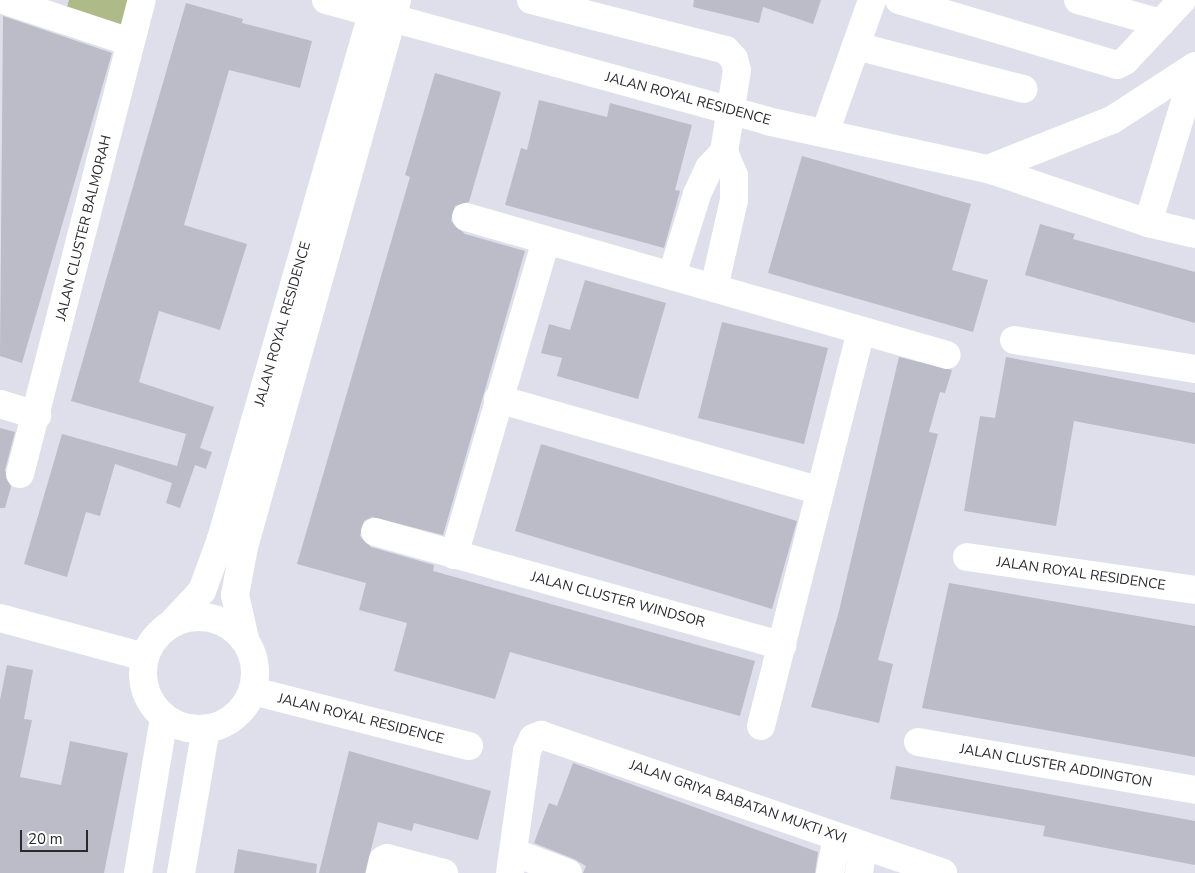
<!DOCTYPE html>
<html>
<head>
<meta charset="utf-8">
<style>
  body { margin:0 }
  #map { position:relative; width:1195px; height:873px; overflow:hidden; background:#dedfea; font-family:"Nunito Sans",sans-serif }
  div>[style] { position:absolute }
  .green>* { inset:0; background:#aeba87 }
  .building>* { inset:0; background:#bbbcc8 }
  .minor>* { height:28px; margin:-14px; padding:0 14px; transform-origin:14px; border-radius:14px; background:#fff }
  .minor>.ring { margin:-14px; padding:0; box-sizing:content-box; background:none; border:28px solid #fff; border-radius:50% }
  span { translate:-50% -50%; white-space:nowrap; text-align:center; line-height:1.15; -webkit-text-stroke:4.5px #fff; paint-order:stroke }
  .street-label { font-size:14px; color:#292a2e }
  .scale { position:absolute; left:20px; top:830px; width:68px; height:22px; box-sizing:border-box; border:2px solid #292a2e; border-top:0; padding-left:6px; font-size:15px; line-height:18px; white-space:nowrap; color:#292a2e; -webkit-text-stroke:4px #fff; paint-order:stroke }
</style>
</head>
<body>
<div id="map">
  <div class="green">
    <div style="clip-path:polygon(69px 0,129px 0,119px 34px,64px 18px)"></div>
  </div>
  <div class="building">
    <div style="clip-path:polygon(694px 0,821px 0,813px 24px,763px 7px,759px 23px,693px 7px)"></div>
    <div style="clip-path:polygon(186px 3px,243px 19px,242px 23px,312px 41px,300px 88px,229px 70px,184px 225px,247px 244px,220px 330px,159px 311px,139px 382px,214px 407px,200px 448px,212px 452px,206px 469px,195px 465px,180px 508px,166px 503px,172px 483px,115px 464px,100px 516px,86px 512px,67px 577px,24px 564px,62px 434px,177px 466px,186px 434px,71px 401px)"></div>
    <div style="clip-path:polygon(3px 16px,112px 53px,22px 363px,0 356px)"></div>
    <div style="clip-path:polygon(435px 73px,501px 92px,469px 202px,455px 206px,451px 221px,465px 234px,525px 251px,443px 535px,372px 517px,364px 521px,360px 536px,371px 547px,434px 565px,433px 571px,755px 661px,740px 716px,510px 652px,495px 699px,394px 671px,407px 623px,359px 610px,366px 583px,297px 564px,410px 177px,405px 175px)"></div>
    <div style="clip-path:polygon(539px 100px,607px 117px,610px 103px,692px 125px,675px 190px,680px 191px,664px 248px,505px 205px,521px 148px,527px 150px)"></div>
    <div style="clip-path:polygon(802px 156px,971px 204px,952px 270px,988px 280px,973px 332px,768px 273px)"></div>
    <div style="clip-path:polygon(1040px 224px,1075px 234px,1073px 239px,1195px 272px,1195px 323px,1025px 275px)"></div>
    <div style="clip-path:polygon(585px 280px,666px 303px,638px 399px,557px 376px,562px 358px,541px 353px,549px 324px,570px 330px)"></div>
    <div style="clip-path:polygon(722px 322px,828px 348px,804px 444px,698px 418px)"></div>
    <div style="clip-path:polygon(899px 357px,952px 370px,945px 393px,940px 392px,929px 432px,938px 434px,878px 660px,893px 664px,879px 723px,811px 707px,838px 615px)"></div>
    <div style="clip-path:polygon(1006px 357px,1195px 393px,1195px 444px,1074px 421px,1056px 526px,964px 511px,980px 416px,995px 418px)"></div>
    <div style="clip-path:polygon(0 428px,15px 432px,5px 470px,11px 487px,5px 508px,0 508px)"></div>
    <div style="clip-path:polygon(541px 444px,797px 521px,772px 609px,515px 531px)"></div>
    <div style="clip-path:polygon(949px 583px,1195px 626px,1195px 757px,922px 708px)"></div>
    <div style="clip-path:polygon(7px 665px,33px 670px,24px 719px,32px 720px,20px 777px,61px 785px,70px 741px,128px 753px,104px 873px,0 873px,0 700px)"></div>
    <div style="clip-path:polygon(349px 751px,491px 791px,478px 840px,414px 823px,412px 831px,378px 822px,365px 873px,319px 873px)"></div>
    <div style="clip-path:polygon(573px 763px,818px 852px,815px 873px,583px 873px,586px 866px,574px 859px,534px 843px,549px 803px,557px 806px)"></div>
    <div style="clip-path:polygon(896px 766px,1195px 821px,1195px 865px,1043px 836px,1045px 826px,890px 799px)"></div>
    <div style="clip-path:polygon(238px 849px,317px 864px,316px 873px,234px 873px)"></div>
  </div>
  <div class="minor">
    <div style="left:3px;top:0;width:134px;rotate:18.3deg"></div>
    <div style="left:326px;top:0;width:457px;rotate:15.3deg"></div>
    <div style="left:767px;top:121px;width:226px;rotate:12.3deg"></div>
    <div style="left:988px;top:169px;width:169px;rotate:18.6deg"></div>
    <div style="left:1148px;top:223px;width:48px;rotate:13.2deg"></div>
    <div style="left:531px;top:0;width:201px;rotate:14.4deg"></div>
    <div style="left:726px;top:50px;width:12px;rotate:48deg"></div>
    <div style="left:734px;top:59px;width:11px;rotate:75deg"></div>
    <div style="left:737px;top:70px;width:83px;rotate:99deg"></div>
    <div style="left:724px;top:152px;width:26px;rotate:67deg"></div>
    <div style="left:734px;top:176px;width:24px;rotate:90deg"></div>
    <div style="left:734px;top:200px;width:90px;rotate:102.8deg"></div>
    <div style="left:899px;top:0;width:227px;rotate:16.6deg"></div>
    <div style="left:1117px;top:65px;width:9px;rotate:-27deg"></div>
    <div style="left:1125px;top:61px;width:83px;rotate:-46.9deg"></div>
    <div style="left:1078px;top:0;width:86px;rotate:15.5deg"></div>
    <div style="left:856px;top:46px;width:173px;rotate:14.4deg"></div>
    <div style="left:825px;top:133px;width:141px;rotate:-70.5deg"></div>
    <div style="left:988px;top:169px;width:133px;rotate:-21.6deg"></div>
    <div style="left:1112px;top:120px;width:99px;rotate:-33deg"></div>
    <div style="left:466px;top:217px;width:500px;rotate:16.01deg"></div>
    <div style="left:1148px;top:223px;width:162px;rotate:-73.1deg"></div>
    <div style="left:672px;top:275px;width:85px;rotate:-72.8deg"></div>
    <div style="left:697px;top:194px;width:29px;rotate:-65deg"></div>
    <div style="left:709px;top:168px;width:22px;rotate:-47deg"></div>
    <div style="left:1014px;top:340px;width:183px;rotate:9.1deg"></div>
    <div style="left:498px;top:399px;width:335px;rotate:15.9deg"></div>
    <div style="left:0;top:404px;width:39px;rotate:17deg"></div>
    <div style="left:20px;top:474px;width:489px;rotate:-75.6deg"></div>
    <div style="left:375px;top:532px;width:423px;rotate:15.6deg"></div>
    <div style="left:454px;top:555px;width:328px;rotate:-73.7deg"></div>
    <div style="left:967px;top:557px;width:230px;rotate:8.2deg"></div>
    <div class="ring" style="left:143px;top:617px;width:84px;height:84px"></div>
    <div style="left:0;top:618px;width:150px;rotate:15.1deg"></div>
    <div style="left:171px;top:624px;width:45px;rotate:-46.8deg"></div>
    <div style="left:202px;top:591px;width:55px;rotate:-69.9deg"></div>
    <div style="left:221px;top:539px;width:561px;rotate:-73.96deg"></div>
    <div style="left:245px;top:639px;width:45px;rotate:-102.8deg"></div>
    <div style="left:235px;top:595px;width:49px;rotate:-79.4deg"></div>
    <div style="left:244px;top:547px;width:568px;rotate:-74.37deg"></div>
    <div style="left:253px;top:691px;width:223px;rotate:14.3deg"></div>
    <div style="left:761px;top:726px;width:407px;rotate:-75.8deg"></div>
    <div style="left:918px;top:742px;width:281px;rotate:9.8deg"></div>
    <div style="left:513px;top:852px;width:59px;rotate:20.9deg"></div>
    <div style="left:138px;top:873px;width:158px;rotate:-80.5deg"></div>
    <div style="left:181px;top:873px;width:146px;rotate:-80.2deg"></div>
    <div style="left:380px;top:873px;width:13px;rotate:-77deg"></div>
    <div style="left:383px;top:860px;width:4px;rotate:-27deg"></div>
    <div style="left:387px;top:858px;width:59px;rotate:14.7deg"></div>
    <div style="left:510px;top:873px;width:123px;rotate:-82.1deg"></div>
    <div style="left:527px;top:751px;width:14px;rotate:-65deg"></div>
    <div style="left:533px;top:738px;width:9px;rotate:-21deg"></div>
    <div style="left:541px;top:735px;width:425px;rotate:18.9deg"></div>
    <div style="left:830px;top:873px;width:37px;rotate:-79deg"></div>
    <div style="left:859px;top:873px;width:27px;rotate:-82deg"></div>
  </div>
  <div class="street-label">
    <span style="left:688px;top:99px;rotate:15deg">JALAN ROYAL RESIDENCE</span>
    <span style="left:84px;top:228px;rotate:-76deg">JALAN CLUSTER BALMORAH</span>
    <span style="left:283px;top:324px;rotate:-74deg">JALAN ROYAL RESIDENCE</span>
    <span style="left:1081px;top:574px;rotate:8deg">JALAN ROYAL RESIDENCE</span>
    <span style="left:618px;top:600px;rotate:15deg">JALAN CLUSTER WINDSOR</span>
    <span style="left:361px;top:719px;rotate:14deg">JALAN ROYAL RESIDENCE</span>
    <span style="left:1056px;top:766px;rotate:10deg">JALAN CLUSTER ADDINGTON</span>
    <span style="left:738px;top:802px;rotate:19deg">JALAN GRIYA BABATAN MUKTI XVI</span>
  </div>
  <div class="scale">20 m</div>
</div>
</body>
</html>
